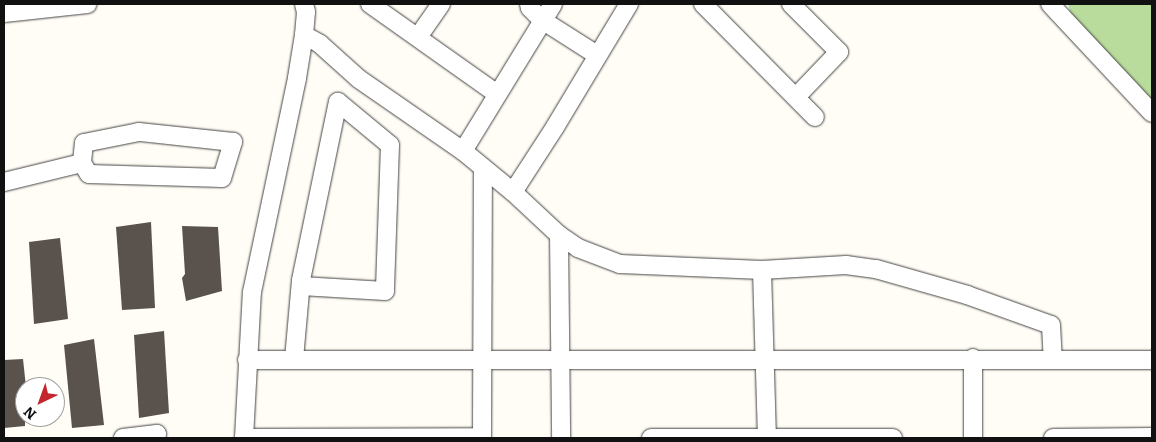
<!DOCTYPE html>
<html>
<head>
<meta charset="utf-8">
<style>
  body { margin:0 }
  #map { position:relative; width:1156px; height:442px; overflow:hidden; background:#fffdf5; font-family:Bitter,serif }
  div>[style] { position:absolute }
  .forest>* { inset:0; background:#b9dc9c }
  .building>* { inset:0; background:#5a524d }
  .roads { filter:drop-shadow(0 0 1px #444) drop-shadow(0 0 1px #444) }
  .minor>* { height:18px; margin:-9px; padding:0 9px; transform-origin:9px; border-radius:9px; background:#fff }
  span { translate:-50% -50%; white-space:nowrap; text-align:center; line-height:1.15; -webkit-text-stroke:5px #fff; paint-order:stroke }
  .frame { position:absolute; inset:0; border:5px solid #111; pointer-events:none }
  .north { position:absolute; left:15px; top:377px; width:50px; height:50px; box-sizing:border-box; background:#fff; border:1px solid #a0a0a0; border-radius:50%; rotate:222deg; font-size:14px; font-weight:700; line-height:20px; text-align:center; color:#111 }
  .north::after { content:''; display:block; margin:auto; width:18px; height:22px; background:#c4262e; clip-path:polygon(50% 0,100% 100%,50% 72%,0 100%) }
</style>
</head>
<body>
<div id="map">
  <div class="forest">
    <div style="clip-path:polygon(1068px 4px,1152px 4px,1152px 104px,1072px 18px)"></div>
  </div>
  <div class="building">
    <div style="clip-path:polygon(151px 222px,155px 308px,122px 310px,116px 227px)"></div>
    <div style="clip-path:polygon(182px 226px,218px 227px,222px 291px,186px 301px,182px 278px,185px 274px)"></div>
    <div style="clip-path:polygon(60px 238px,68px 319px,34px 324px,29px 242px)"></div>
    <div style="clip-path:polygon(164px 331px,169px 413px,139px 418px,134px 335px)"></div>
    <div style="clip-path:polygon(94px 339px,104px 425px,72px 428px,64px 345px)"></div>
    <div style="clip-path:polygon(23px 359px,26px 387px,25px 426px,4px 428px,4px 360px)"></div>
  </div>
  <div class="roads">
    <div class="minor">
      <div style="left:370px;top:4px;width:156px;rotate:35.3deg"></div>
      <div style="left:529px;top:4px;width:4px;rotate:76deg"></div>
      <div style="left:530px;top:8px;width:17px;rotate:45deg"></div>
      <div style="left:542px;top:20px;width:65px;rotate:32.5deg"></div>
      <div style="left:703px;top:4px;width:159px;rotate:45.3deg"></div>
      <div style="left:791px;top:4px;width:68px;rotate:45deg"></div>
      <div style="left:839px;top:52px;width:62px;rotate:133.7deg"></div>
      <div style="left:1050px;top:4px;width:149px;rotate:46.9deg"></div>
      <div style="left:4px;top:13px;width:84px;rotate:-6.1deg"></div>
      <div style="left:304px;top:35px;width:18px;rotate:29deg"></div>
      <div style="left:320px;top:44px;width:52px;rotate:41.9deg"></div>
      <div style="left:359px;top:79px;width:126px;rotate:34.7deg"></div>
      <div style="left:463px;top:151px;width:65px;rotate:39.4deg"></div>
      <div style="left:513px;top:192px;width:63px;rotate:43.1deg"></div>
      <div style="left:559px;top:235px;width:23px;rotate:34deg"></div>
      <div style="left:578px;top:248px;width:45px;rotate:20.9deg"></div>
      <div style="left:620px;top:264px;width:142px;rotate:2.4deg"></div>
      <div style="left:762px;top:270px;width:84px;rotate:-3.4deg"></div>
      <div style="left:846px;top:265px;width:30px;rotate:8deg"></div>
      <div style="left:876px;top:269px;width:95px;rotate:15.9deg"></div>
      <div style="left:967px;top:295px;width:89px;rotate:19.7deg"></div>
      <div style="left:1051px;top:325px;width:34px;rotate:87deg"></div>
      <div style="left:418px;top:37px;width:40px;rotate:-55.1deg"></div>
      <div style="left:463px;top:151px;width:172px;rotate:-58.5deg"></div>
      <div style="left:4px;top:182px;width:80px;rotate:-13.7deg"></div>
      <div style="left:82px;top:163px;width:13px;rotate:58deg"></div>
      <div style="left:89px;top:174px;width:133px;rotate:1.7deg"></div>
      <div style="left:222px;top:178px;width:38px;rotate:-73deg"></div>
      <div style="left:233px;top:142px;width:95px;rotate:-173.9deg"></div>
      <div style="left:139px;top:132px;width:56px;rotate:168.7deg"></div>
      <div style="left:84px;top:143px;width:20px;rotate:96deg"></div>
      <div style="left:513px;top:192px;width:77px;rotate:-57.1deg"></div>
      <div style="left:555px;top:127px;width:144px;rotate:-59deg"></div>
      <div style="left:559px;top:235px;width:203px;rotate:89.4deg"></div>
      <div style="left:762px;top:270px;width:167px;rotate:88.3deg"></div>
      <div style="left:294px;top:359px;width:79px;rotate:-84.9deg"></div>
      <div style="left:301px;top:280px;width:182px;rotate:-78.3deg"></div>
      <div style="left:338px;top:102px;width:67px;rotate:39.6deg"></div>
      <div style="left:390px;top:145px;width:146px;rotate:92deg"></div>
      <div style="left:385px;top:291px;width:84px;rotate:-176.6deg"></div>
      <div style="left:247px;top:360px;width:905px"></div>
      <div style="left:123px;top:438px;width:34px;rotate:-7deg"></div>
      <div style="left:157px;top:434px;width:4px;rotate:104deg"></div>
      <div style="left:244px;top:438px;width:146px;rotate:-86.9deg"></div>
      <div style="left:252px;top:292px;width:219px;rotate:-78.1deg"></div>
      <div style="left:297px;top:78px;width:44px;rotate:-80.8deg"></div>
      <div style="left:304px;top:35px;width:23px;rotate:-85deg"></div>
      <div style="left:306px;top:12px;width:8px;rotate:-104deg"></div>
      <div style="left:244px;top:438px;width:238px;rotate:-0.2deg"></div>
      <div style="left:482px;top:438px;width:270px;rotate:-89.8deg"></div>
      <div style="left:651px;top:438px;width:242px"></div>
      <div style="left:973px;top:438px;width:80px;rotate:-90deg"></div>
      <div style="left:1053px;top:438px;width:99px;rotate:-0.6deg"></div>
    </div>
  </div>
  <div class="frame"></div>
  <div class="north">N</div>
</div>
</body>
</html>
